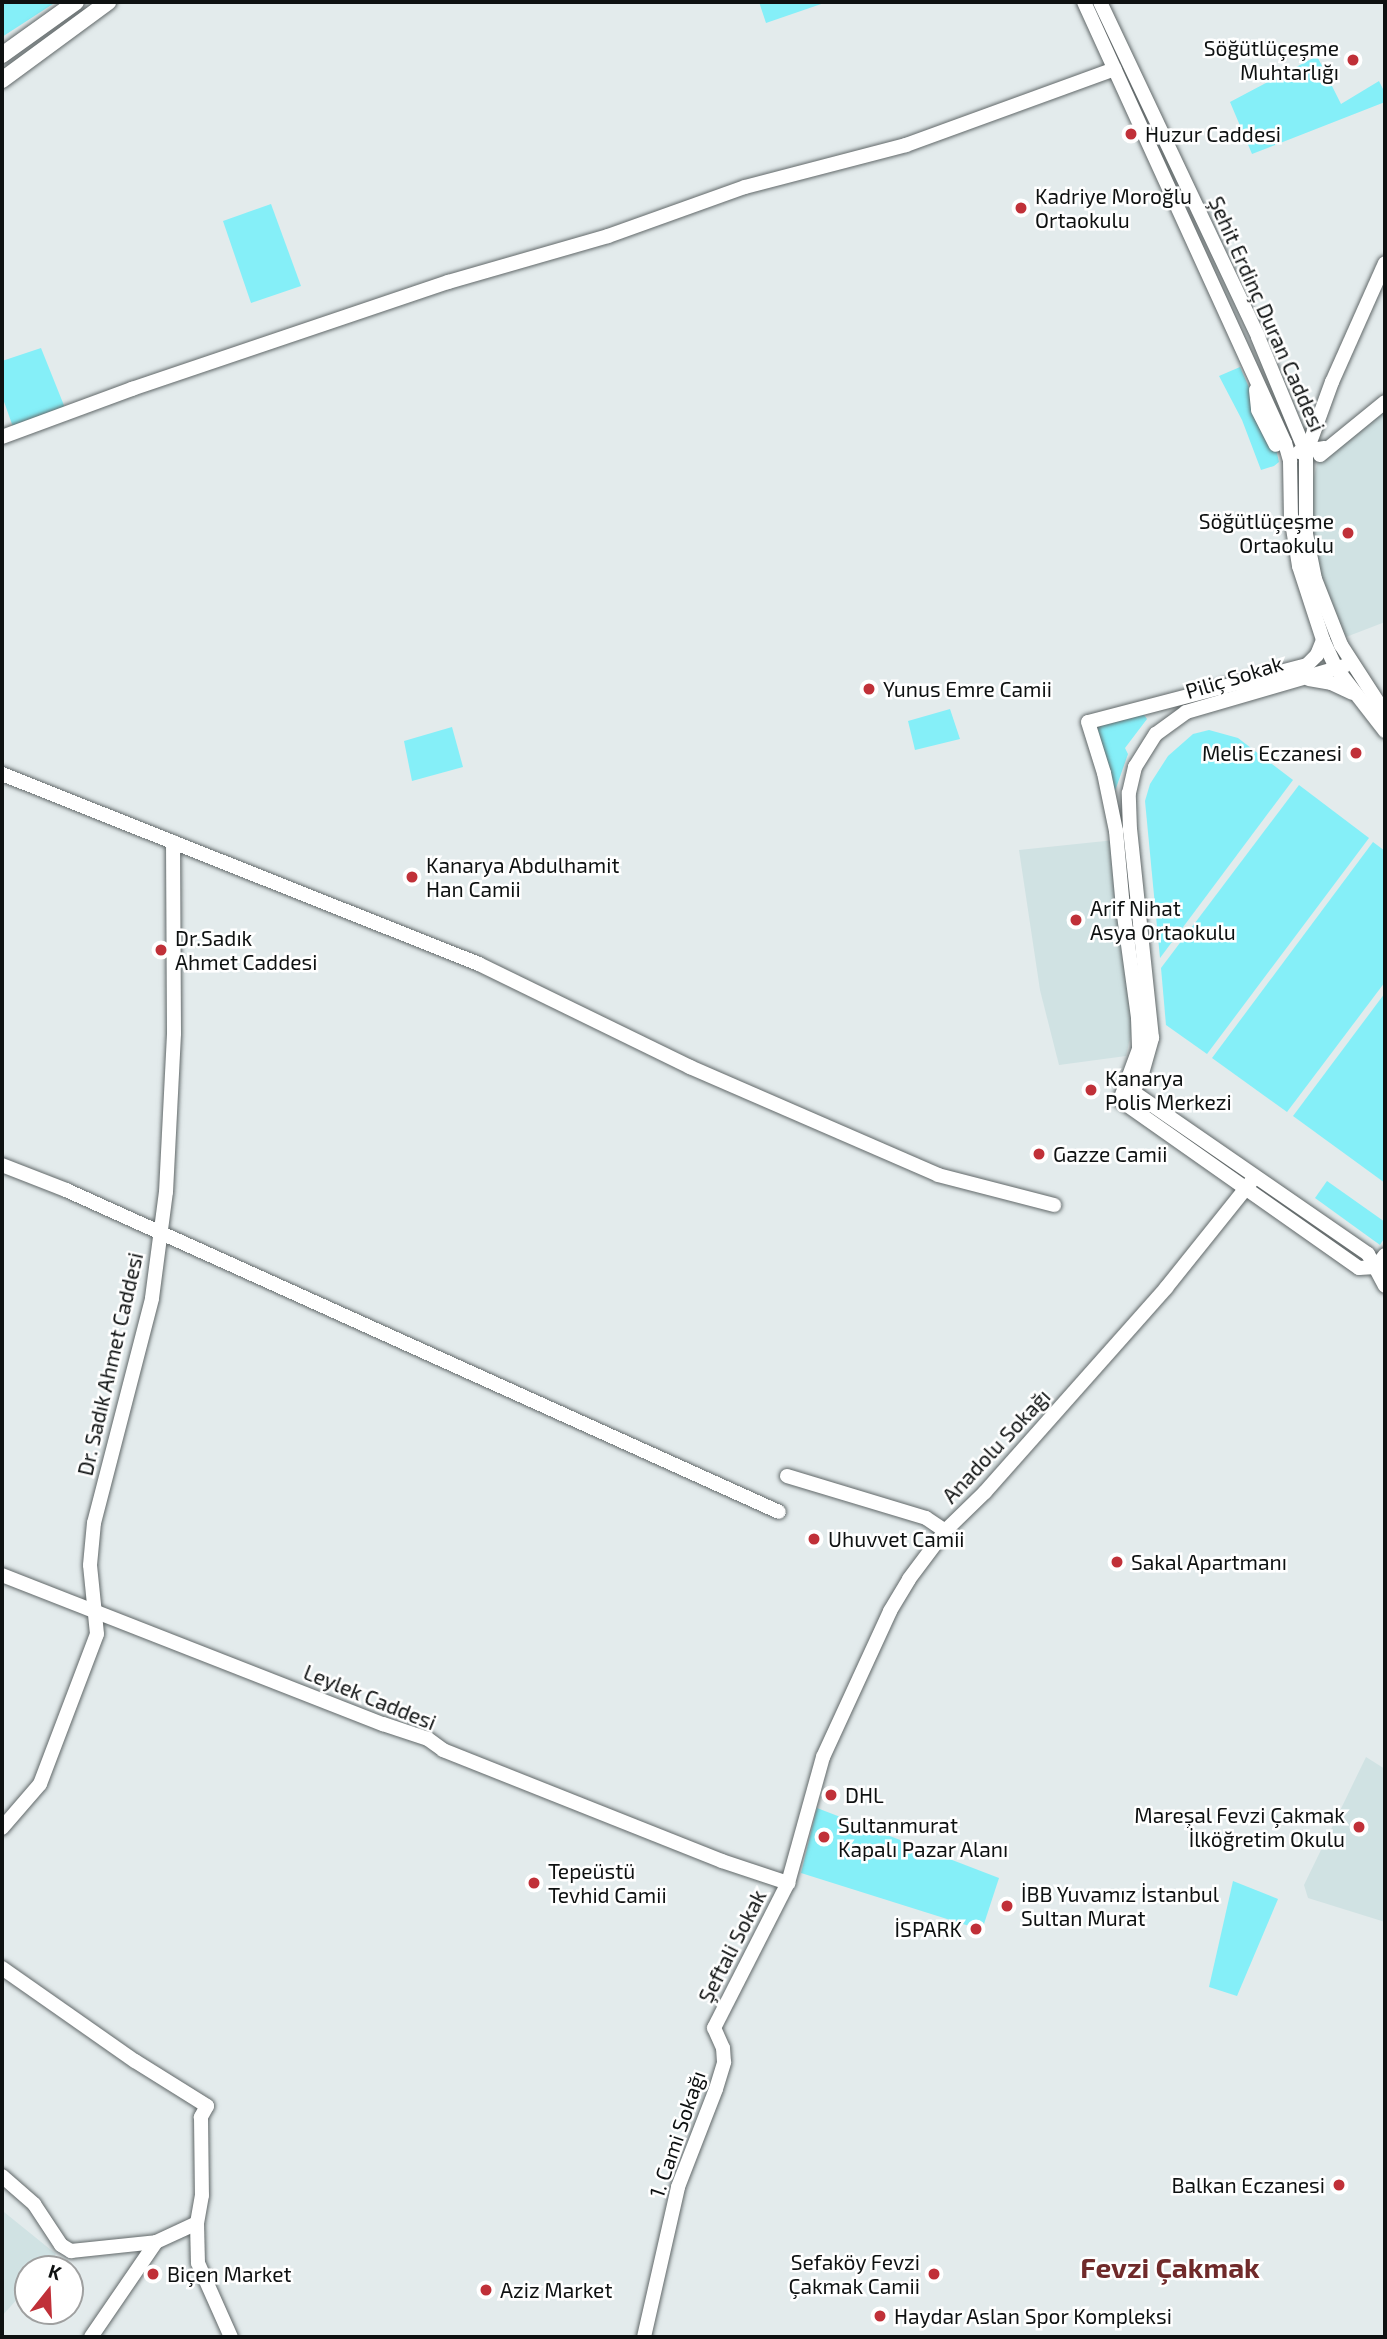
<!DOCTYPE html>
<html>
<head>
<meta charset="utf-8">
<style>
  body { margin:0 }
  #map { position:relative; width:1387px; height:2339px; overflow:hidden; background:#e3ebec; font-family:"Exo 2",sans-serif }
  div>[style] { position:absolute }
  .built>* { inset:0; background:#d0e2e3 }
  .green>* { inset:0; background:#85eff8 }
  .roads { filter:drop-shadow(0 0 2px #616869) drop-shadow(0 0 2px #616869) }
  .secondary>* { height:14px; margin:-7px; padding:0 7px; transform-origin:7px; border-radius:7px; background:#fff }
  .primary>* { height:16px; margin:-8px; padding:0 8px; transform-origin:8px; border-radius:8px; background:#fff }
  .dots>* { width:19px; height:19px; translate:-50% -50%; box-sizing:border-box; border:4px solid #fff; border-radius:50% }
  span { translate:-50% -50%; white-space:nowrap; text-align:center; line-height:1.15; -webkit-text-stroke:5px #fff; paint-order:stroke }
  .poi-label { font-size:21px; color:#0e1111 }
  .right { translate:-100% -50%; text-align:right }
  .left { translate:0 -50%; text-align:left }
  .street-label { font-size:21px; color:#0e1111 }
  .district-label { font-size:28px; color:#702a2a; font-weight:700 }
  .frame { position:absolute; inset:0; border:4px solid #0e1111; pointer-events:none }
  .north { position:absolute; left:14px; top:2255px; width:70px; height:70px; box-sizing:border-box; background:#fff; border:2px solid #9fa0a0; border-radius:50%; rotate:18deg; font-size:19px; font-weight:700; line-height:28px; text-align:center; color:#0e1111 }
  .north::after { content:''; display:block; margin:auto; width:24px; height:32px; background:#c03038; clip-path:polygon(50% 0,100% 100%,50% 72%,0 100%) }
</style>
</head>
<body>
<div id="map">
  <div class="built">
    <div style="clip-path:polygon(1385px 408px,1385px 622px,1346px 637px,1333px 615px,1312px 546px,1310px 493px,1319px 457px)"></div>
    <div style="clip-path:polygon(1115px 840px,1133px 1025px,1126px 1056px,1059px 1065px,1040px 990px,1019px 850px)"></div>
    <div style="clip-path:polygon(1366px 1757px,1385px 1769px,1385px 1922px,1308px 1898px,1304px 1885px)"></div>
    <div style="clip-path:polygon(4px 2212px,56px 2254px,43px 2269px,28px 2269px,28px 2287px,2px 2316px)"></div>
  </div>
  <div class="green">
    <div style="clip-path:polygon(2px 2px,56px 2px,2px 37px)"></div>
    <div style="clip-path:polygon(759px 2px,827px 2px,766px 23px)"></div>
    <div style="clip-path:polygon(1317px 56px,1341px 104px,1379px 81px,1385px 93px,1385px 102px,1252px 154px,1230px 102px)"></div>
    <div style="clip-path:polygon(271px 204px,301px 286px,251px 303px,223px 221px)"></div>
    <div style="clip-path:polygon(41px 348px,65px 408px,13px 427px,2px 396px,2px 361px)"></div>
    <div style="clip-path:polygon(1240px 367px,1276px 449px,1279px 462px,1274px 466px,1261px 470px,1242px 420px,1219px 376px)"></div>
    <div style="clip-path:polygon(950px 709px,960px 739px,915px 750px,908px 721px)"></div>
    <div style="clip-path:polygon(1142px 712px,1147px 719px,1125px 748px,1128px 754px,1115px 791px,1095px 725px)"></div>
    <div style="clip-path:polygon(452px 727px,463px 767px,412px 781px,404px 741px)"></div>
    <div style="clip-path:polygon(1209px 730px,1238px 738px,1293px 780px,1160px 958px,1145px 801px,1150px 784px,1168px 756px,1193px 734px)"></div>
    <div style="clip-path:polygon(1299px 785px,1369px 838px,1207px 1054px,1166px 1025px,1161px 968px)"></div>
    <div style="clip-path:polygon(1373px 842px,1385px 851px,1385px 982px,1287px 1112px,1212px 1058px)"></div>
    <div style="clip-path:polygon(1385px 993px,1385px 1183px,1293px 1116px)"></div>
    <div style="clip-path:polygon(1327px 1181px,1385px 1222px,1385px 1237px,1380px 1245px,1315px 1198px)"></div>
    <div style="clip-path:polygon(817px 1808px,999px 1878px,982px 1930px,801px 1873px)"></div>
    <div style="clip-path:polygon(1233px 1881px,1278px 1899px,1237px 1996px,1209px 1987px)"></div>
  </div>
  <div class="roads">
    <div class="secondary">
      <div style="left:1084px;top:2px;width:485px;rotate:65.5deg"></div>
      <div style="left:1285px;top:443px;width:19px;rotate:74deg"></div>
      <div style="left:1290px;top:461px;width:55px;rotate:89deg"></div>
      <div style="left:1291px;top:516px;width:51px;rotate:80.9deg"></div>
      <div style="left:1299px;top:566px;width:78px;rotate:72deg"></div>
      <div style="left:1323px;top:640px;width:31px;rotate:65deg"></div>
      <div style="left:1336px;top:668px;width:80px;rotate:52.1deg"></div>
      <div style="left:1100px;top:2px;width:370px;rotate:64.7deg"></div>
      <div style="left:1258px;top:337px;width:126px;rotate:67.5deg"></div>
      <div style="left:1306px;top:453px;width:81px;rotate:90deg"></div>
      <div style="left:1306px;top:534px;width:46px;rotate:78.7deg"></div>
      <div style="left:1315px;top:579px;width:71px;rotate:68.5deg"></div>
      <div style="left:1341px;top:645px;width:81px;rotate:57.1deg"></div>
      <div style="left:1256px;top:390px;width:20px;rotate:84deg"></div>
      <div style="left:1258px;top:410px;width:39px;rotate:63deg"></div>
      <div style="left:2px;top:437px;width:139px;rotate:-20.3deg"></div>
      <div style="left:132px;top:389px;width:334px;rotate:-18.7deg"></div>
      <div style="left:448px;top:282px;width:166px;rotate:-16deg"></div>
      <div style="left:608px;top:236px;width:145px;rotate:-19.7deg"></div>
      <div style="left:745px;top:187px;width:166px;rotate:-14.6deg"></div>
      <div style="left:906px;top:145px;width:222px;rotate:-20deg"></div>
      <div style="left:1299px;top:452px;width:26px;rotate:-9deg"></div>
      <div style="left:1320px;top:455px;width:84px;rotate:-39.2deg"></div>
      <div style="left:1305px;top:456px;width:79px;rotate:-70deg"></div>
      <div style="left:1332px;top:382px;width:130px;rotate:-66deg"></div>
      <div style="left:1323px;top:640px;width:16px;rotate:112deg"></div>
      <div style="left:1317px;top:655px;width:14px;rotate:135deg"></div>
      <div style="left:1307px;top:665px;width:226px;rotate:165.4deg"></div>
      <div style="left:1088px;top:722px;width:53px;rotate:72.6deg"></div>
      <div style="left:1104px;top:773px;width:59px;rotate:78.3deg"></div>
      <div style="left:1116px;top:831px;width:77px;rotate:84.8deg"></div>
      <div style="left:1123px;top:908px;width:111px;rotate:82.2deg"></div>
      <div style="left:1138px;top:1018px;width:31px;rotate:88deg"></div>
      <div style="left:1139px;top:1049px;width:54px;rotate:110.4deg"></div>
      <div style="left:1120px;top:1100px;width:292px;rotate:35.1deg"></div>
      <div style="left:1359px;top:1268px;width:17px;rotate:-3deg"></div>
      <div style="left:1376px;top:1267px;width:15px;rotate:-53deg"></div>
      <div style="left:1309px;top:679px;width:22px;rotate:10deg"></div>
      <div style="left:1331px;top:683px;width:23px;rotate:25deg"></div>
      <div style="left:2px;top:774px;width:513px;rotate:21.72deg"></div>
      <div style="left:479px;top:964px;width:235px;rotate:26deg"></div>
      <div style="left:690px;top:1067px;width:270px;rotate:23.5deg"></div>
      <div style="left:938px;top:1175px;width:120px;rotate:14.5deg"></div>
      <div style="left:1126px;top:1087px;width:294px;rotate:34.6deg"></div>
      <div style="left:1368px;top:1254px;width:36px;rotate:62deg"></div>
      <div style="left:1128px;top:1101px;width:27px;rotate:-62deg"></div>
      <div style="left:1141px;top:1077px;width:41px;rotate:-74.2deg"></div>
      <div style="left:1152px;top:1038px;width:209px;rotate:-96deg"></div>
      <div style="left:1130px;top:830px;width:37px;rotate:-92deg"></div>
      <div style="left:1129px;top:793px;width:27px;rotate:-77deg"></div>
      <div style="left:1135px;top:767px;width:39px;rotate:-58deg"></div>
      <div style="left:1156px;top:734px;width:37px;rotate:-36deg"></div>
      <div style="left:1186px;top:712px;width:165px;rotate:-16.2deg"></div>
      <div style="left:2px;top:1165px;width:69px;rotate:21.3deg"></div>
      <div style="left:66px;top:1190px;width:782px;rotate:24.3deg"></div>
      <div style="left:787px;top:1476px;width:145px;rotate:16.8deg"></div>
      <div style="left:926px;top:1518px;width:23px;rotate:34deg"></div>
      <div style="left:2px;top:1575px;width:409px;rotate:21.4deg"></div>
      <div style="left:383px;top:1724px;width:47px;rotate:18.4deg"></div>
      <div style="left:428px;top:1739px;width:19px;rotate:36deg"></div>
      <div style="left:443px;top:1750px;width:300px;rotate:21.7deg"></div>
      <div style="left:722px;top:1861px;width:70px;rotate:18.4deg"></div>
      <div style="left:2px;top:1828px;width:58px;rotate:-49.2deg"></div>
      <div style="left:40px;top:1784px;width:160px;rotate:-69.2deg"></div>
      <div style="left:97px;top:1634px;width:69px;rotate:-95.8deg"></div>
      <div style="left:90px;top:1565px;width:42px;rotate:-84.6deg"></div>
      <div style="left:94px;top:1523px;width:232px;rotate:-75.5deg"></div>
      <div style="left:152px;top:1298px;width:107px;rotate:-82.5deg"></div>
      <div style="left:166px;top:1192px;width:159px;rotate:-87.1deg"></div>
      <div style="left:174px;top:1033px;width:191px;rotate:-90.3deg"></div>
      <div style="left:2px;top:1968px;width:162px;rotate:35deg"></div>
      <div style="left:135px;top:2061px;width:85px;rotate:32deg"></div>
      <div style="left:207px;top:2106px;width:13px;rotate:119deg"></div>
      <div style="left:201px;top:2117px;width:78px;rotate:89.3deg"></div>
      <div style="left:202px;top:2195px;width:28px;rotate:100deg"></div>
      <div style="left:197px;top:2223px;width:40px;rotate:88.6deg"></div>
      <div style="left:198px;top:2263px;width:81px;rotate:66deg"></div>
      <div style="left:2px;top:2176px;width:43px;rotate:41.2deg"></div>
      <div style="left:34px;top:2204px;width:49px;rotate:56.6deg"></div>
      <div style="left:61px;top:2245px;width:12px;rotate:31deg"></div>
      <div style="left:71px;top:2251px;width:85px;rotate:-6deg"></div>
      <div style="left:156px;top:2242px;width:45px;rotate:-24.9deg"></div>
      <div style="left:91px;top:2337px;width:115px;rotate:-55.6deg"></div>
      <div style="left:644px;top:2337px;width:154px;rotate:-77.2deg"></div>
      <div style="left:678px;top:2187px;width:105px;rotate:-68.8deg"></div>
      <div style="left:716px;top:2089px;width:28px;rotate:-73deg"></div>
      <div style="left:724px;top:2062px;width:14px;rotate:-94deg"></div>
      <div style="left:723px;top:2048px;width:22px;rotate:-114deg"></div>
      <div style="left:714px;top:2028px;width:163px;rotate:-63deg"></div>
      <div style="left:788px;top:1883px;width:131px;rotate:-74.5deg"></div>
      <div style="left:823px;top:1757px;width:161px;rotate:-65.3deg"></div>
      <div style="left:890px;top:1611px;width:37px;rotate:-59deg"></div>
      <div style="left:909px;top:1579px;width:60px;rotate:-53.1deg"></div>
      <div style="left:945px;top:1531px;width:56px;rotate:-44.3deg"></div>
      <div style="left:985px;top:1492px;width:273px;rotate:-48.4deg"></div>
      <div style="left:1166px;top:1288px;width:142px;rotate:-51.3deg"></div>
    </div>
    <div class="primary">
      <div style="left:2px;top:55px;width:91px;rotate:-35.6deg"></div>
      <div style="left:2px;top:80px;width:132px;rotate:-36.3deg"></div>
    </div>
  </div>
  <div class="dots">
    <div style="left:1353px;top:60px;background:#c03038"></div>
    <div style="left:1131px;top:134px;background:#c03038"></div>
    <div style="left:1021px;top:208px;background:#c03038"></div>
    <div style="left:1348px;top:533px;background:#c03038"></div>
    <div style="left:869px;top:689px;background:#c03038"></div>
    <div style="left:1356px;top:753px;background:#c03038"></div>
    <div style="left:412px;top:877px;background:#c03038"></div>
    <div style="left:1076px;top:920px;background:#c03038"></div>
    <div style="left:161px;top:950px;background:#c03038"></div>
    <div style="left:1091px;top:1090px;background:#c03038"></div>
    <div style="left:1039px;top:1154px;background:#c03038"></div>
    <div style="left:814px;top:1539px;background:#c03038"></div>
    <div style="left:1117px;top:1562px;background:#c03038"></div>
    <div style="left:831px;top:1795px;background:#c03038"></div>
    <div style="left:1359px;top:1827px;background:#c03038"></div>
    <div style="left:824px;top:1837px;background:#c03038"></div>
    <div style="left:534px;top:1883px;background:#c03038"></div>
    <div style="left:1007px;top:1906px;background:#c03038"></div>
    <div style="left:976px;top:1929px;background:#c03038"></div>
    <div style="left:1339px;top:2185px;background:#c03038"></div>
    <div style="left:153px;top:2274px;background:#c03038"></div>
    <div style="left:934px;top:2274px;background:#c03038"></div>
    <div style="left:486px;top:2290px;background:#c03038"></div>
    <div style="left:880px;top:2316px;background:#c03038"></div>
  </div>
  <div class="poi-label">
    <span class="right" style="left:1339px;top:60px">Söğütlüçeşme<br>Muhtarlığı</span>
    <span class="left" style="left:1145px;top:134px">Huzur Caddesi</span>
    <span class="left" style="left:1035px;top:208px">Kadriye Moroğlu<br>Ortaokulu</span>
    <span class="right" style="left:1334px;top:533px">Söğütlüçeşme<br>Ortaokulu</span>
    <span class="left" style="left:883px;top:689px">Yunus Emre Camii</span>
    <span class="right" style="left:1342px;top:753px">Melis Eczanesi</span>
    <span class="left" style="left:426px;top:877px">Kanarya Abdulhamit<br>Han Camii</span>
    <span class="left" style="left:1090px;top:920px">Arif Nihat<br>Asya Ortaokulu</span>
    <span class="left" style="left:175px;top:950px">Dr.Sadık<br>Ahmet Caddesi</span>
    <span class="left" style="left:1105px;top:1090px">Kanarya<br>Polis Merkezi</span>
    <span class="left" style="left:1053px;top:1154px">Gazze Camii</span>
    <span class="left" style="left:828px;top:1539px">Uhuvvet Camii</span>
    <span class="left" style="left:1131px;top:1562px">Sakal Apartmanı</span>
    <span class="left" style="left:845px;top:1795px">DHL</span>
    <span class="right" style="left:1345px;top:1827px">Mareşal Fevzi Çakmak<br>İlköğretim Okulu</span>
    <span class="left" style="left:838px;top:1837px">Sultanmurat<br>Kapalı Pazar Alanı</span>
    <span class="left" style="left:548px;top:1883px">Tepeüstü<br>Tevhid Camii</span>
    <span class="left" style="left:1021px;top:1906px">İBB Yuvamız İstanbul<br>Sultan Murat</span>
    <span class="right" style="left:962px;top:1929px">İSPARK</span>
    <span class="right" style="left:1325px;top:2185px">Balkan Eczanesi</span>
    <span class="right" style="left:920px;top:2274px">Sefaköy Fevzi<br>Çakmak Camii</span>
    <span class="left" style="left:167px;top:2274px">Biçen Market</span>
    <span class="left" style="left:500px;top:2290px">Aziz Market</span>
    <span class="left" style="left:894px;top:2316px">Haydar Aslan Spor Kompleksi</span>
  </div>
  <div class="street-label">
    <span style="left:1267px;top:314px;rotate:66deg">Şehit Erdinç Duran Caddesi</span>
    <span style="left:1234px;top:677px;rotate:-17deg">Piliç Sokak</span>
    <span style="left:110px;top:1364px;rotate:-77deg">Dr. Sadık Ahmet Caddesi</span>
    <span style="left:996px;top:1446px;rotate:-47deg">Anadolu Sokağı</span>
    <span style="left:370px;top:1697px;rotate:22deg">Leylek Caddesi</span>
    <span style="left:732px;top:1946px;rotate:-63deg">Şeftali Sokak</span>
    <span style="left:677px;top:2134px;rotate:-71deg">1. Cami Sokağı</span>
  </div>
  <div class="district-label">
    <span style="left:1170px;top:2267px">Fevzi Çakmak</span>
  </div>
  <div class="frame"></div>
  <div class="north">K</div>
</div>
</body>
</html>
